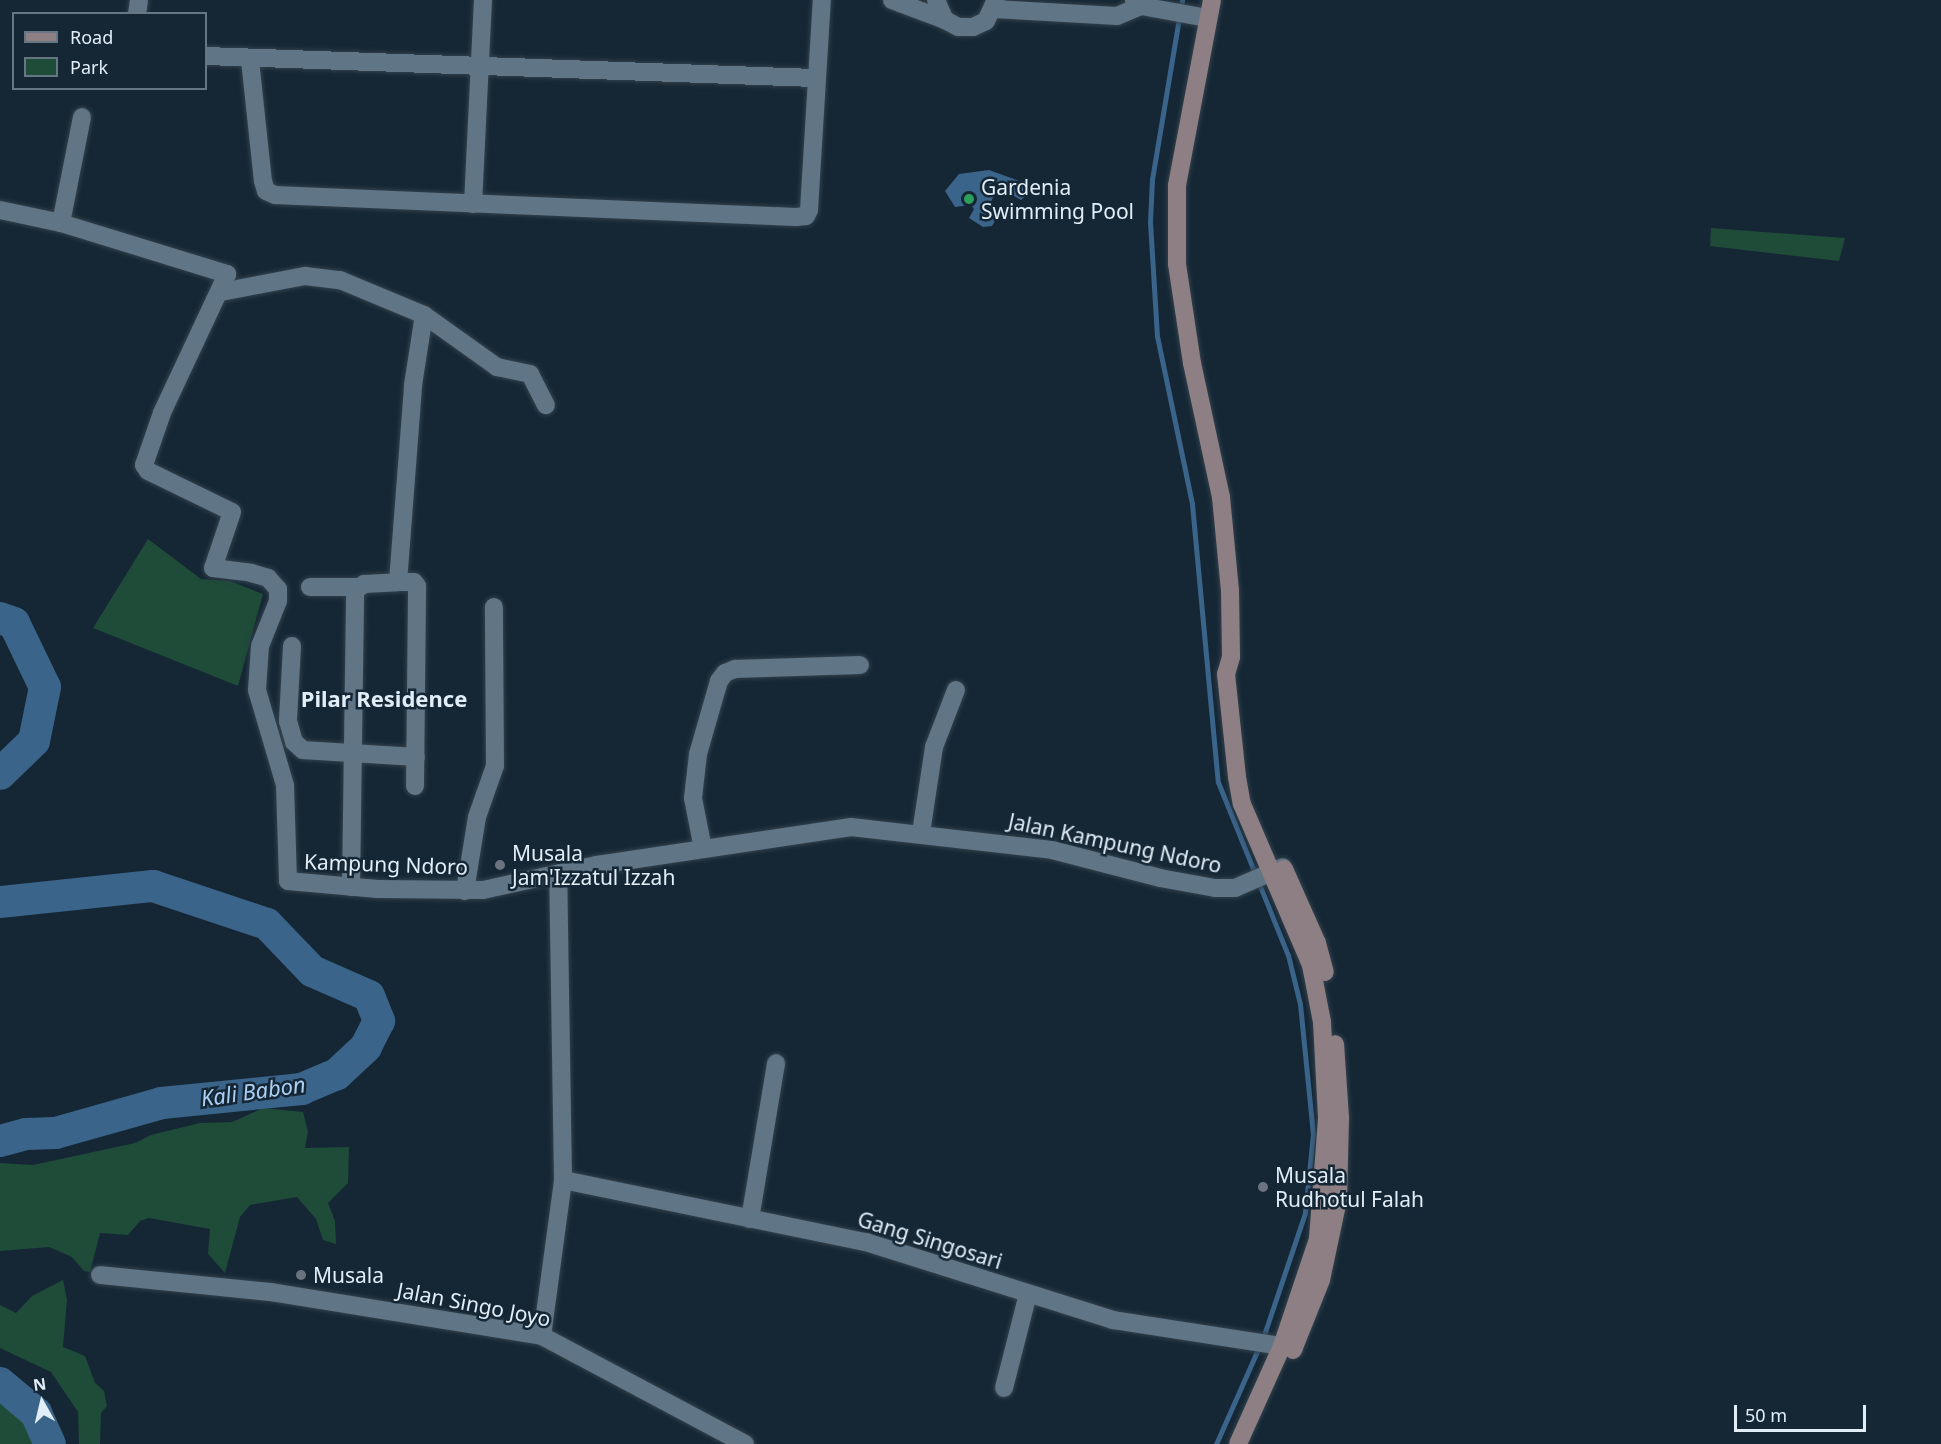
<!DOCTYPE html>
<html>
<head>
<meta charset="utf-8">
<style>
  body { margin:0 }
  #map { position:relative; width:1941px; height:1444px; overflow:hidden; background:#152735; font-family:"Noto Sans",sans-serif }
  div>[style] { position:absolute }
  .green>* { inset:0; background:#1f4b39 }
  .water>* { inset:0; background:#3b648a }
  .stream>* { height:5px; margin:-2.5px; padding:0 2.5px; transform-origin:2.5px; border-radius:2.5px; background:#3b648a }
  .river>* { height:32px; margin:-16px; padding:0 16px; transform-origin:16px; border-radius:16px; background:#3b648a }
  .roads { filter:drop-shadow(0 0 2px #32414c) drop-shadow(0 0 2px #32414c) }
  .street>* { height:18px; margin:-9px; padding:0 9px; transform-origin:9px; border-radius:9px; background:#607586 }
  .secondary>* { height:18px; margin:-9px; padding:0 9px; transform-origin:9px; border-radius:9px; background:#8d7f83 }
  .dots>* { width:16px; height:16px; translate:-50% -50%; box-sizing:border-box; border:3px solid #152735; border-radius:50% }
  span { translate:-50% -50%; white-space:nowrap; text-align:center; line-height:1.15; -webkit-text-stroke:5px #152735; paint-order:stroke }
  .poi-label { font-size:21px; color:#e1edf7 }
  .left { translate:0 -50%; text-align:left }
  .street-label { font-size:21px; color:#e1edf7 }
  .neighbourhood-label { font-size:22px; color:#e1edf7; font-weight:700 }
  .water-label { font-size:22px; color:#abcff4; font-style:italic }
  .legend { position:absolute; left:12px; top:12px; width:195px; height:78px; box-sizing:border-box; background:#152735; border:2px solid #677683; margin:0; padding:8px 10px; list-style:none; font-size:18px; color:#e1edf7 }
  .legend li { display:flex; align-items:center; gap:12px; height:30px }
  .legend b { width:30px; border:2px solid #677683 }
  .north { position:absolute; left:12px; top:1372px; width:60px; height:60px; -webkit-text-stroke:4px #152735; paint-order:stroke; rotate:352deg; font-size:16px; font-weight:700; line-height:24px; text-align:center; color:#e1edf7 }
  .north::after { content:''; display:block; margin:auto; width:21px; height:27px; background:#e1edf7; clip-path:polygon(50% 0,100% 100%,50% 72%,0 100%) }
  .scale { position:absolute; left:1734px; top:1405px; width:132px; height:27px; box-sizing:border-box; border:3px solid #e1edf7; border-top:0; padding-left:8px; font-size:18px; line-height:21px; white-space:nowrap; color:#e1edf7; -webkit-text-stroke:4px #152735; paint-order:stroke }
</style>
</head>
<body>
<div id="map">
  <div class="green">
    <div style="clip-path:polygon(1711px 228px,1845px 238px,1839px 261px,1710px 246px)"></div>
    <div style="clip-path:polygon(148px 539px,201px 579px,230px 581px,263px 594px,238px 686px,93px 628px)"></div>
    <div style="clip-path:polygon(263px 1108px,303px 1112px,308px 1132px,305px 1148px,349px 1147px,348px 1183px,328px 1203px,335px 1221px,336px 1244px,323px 1240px,316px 1219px,297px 1197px,250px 1205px,240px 1217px,225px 1273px,208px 1254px,210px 1229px,149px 1218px,140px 1221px,128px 1235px,100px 1233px,90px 1272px,84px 1271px,72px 1257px,49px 1247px,0 1251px,0 1163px,33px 1165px,135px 1143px,151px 1135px,200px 1123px,232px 1122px)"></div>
    <div style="clip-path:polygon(63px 1280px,67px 1300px,63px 1347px,85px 1356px,95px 1383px,104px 1391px,107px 1406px,101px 1413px,100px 1444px,79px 1444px,78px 1412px,51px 1372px,0 1348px,0 1305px,16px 1313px,32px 1296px)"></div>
    <div style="clip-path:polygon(0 1404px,21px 1418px,35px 1444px,0 1444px)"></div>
  </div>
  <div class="water">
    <div style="clip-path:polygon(989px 170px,1025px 183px,1030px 192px,1021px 200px,1007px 192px,994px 195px,991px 202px,998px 216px,992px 226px,983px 227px,969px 218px,974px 209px,971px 205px,955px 207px,945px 191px,959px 174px)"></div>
  </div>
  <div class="stream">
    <div style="left:1182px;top:0;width:181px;rotate:99.5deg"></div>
    <div style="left:1152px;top:179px;width:43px;rotate:92.7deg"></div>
    <div style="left:1150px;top:222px;width:114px;rotate:86.5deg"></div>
    <div style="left:1157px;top:336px;width:172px;rotate:78.2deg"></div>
    <div style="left:1192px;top:504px;width:279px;rotate:84.7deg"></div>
    <div style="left:1218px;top:782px;width:187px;rotate:68deg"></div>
    <div style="left:1288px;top:955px;width:50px;rotate:76.2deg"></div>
    <div style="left:1300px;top:1004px;width:131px;rotate:84.3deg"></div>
    <div style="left:1313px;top:1134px;width:79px;rotate:95.8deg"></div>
    <div style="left:1305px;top:1213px;width:132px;rotate:108.6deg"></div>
    <div style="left:1216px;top:1444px;width:106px;rotate:-66.1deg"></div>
  </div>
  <div class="river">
    <div style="left:0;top:618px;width:15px;rotate:20deg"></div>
    <div style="left:14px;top:623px;width:71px;rotate:64.2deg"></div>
    <div style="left:45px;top:687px;width:55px;rotate:101.5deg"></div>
    <div style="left:34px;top:741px;width:47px;rotate:135.9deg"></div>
    <div style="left:0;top:902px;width:154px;rotate:-6deg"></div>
    <div style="left:153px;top:886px;width:120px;rotate:18.4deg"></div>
    <div style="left:267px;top:924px;width:65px;rotate:46.2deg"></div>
    <div style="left:312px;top:971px;width:62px;rotate:23.7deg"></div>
    <div style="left:369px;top:996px;width:27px;rotate:68deg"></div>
    <div style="left:379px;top:1021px;width:29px;rotate:117deg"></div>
    <div style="left:366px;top:1047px;width:40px;rotate:137deg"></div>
    <div style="left:337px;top:1074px;width:38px;rotate:157deg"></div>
    <div style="left:302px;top:1089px;width:141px;rotate:174.3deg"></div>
    <div style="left:162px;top:1103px;width:111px;rotate:164.3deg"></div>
    <div style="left:55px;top:1133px;width:29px;rotate:178deg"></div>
    <div style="left:26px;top:1134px;width:27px;rotate:165deg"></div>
    <div style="left:0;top:1383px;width:47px;rotate:39.8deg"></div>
    <div style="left:36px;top:1413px;width:34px;rotate:66deg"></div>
  </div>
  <div class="roads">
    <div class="street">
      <div style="left:892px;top:0;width:57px;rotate:20.7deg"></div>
      <div style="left:936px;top:0;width:22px;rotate:66deg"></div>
      <div style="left:945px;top:20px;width:15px;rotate:28deg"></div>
      <div style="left:958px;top:27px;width:15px"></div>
      <div style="left:973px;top:27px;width:14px;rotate:-25deg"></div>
      <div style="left:986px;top:21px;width:23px;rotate:-65deg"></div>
      <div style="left:1134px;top:0;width:9px;rotate:41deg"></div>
      <div style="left:1141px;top:6px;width:68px;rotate:10.2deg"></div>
      <div style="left:994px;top:9px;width:123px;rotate:3.3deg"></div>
      <div style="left:1117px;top:16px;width:26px;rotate:-23deg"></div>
      <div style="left:137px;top:14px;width:14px;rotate:-82deg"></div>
      <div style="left:206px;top:56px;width:609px;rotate:2.07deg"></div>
      <div style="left:250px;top:60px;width:122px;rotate:83.9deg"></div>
      <div style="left:263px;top:181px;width:10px;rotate:73deg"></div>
      <div style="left:266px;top:191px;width:10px;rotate:24deg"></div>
      <div style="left:275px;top:195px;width:521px;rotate:2.42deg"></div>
      <div style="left:796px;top:217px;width:10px;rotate:-6deg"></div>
      <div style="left:806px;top:216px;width:7px;rotate:-63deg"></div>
      <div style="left:809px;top:210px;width:210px;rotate:-86.5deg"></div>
      <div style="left:473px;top:204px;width:204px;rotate:-87.2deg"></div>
      <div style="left:0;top:210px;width:62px;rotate:12deg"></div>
      <div style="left:61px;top:223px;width:174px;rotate:17.1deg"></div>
      <div style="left:227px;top:274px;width:153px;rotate:115.1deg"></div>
      <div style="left:162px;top:413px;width:55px;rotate:109.1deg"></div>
      <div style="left:144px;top:465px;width:7px;rotate:56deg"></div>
      <div style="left:148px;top:471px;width:93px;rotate:26deg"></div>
      <div style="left:232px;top:512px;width:59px;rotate:108.7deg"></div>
      <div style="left:213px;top:568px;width:38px;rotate:7deg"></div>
      <div style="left:251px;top:573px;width:18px;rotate:16deg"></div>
      <div style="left:268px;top:578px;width:15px;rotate:48deg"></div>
      <div style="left:278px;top:589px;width:12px;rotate:90deg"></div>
      <div style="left:278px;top:601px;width:48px;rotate:111.8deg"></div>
      <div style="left:260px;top:646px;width:44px;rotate:93.9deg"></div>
      <div style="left:257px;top:690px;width:99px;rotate:73.6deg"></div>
      <div style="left:285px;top:785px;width:96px;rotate:88.2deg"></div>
      <div style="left:288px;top:881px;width:90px;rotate:5.1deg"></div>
      <div style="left:378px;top:889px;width:105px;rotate:0.5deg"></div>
      <div style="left:483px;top:890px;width:117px;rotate:-12.4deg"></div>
      <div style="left:597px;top:865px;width:257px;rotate:-8.5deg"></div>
      <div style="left:851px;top:827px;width:202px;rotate:6.5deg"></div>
      <div style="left:1052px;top:850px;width:112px;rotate:14.5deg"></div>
      <div style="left:1160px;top:878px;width:56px;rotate:10.3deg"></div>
      <div style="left:1215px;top:888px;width:20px"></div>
      <div style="left:1235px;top:888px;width:52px;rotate:-23.6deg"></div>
      <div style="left:61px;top:223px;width:108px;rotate:-78.8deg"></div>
      <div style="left:221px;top:292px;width:86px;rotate:-10.8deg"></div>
      <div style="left:305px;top:276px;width:35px;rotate:7deg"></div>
      <div style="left:340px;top:280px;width:91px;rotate:22.6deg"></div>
      <div style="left:424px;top:315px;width:90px;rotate:35.5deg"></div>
      <div style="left:497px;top:367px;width:34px;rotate:12deg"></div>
      <div style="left:530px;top:374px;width:35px;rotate:63deg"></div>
      <div style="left:310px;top:587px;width:47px"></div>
      <div style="left:292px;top:646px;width:75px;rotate:93.1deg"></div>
      <div style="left:288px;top:721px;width:22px;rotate:74deg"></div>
      <div style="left:294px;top:742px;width:12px;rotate:42deg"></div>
      <div style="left:303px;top:750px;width:113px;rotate:3.5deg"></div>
      <div style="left:415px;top:786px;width:200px;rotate:-89.4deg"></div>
      <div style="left:417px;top:586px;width:5px;rotate:-127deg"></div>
      <div style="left:414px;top:582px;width:16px;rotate:180deg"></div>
      <div style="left:398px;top:582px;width:198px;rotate:-85.6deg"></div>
      <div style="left:413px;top:385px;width:71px;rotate:-81.1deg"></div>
      <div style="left:921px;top:833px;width:87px;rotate:-81.4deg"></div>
      <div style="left:934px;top:747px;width:61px;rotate:-68.9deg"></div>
      <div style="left:703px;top:849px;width:52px;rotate:-101.1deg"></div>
      <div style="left:693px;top:798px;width:44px;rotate:-83.5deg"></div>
      <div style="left:698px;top:754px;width:76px;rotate:-74deg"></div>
      <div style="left:719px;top:681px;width:10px;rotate:-53deg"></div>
      <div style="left:725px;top:673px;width:11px;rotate:-22deg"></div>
      <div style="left:735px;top:669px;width:125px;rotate:-1.8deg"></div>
      <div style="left:351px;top:887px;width:296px;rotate:-89.2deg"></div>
      <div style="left:355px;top:591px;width:11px;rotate:-38deg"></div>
      <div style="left:364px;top:584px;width:34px;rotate:-3deg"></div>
      <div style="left:465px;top:891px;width:75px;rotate:-80.8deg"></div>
      <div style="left:477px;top:817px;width:54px;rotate:-70.6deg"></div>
      <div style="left:495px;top:766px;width:159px;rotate:-90.4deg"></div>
      <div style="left:563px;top:1180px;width:309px;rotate:11.6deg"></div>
      <div style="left:866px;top:1242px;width:259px;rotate:17.5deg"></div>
      <div style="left:1113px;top:1320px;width:183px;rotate:8.8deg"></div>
      <div style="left:750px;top:1219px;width:158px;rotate:-80.5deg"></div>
      <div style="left:100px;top:1275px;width:172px;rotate:5.7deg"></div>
      <div style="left:271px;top:1292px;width:275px;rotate:9.2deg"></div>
      <div style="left:542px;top:1336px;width:230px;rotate:28deg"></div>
      <div style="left:542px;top:1336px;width:157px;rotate:-82.3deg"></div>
      <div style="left:563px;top:1180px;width:305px;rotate:-90.9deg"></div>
      <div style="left:1004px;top:1388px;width:97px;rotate:-75.7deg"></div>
    </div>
    <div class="secondary">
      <div style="left:1212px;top:0;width:189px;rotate:100.7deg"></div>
      <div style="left:1177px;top:186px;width:78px;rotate:90deg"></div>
      <div style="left:1177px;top:264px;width:100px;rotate:81.4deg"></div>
      <div style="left:1192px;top:363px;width:137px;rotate:77.8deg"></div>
      <div style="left:1221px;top:497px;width:94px;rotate:84.5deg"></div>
      <div style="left:1230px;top:591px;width:66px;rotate:89.1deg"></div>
      <div style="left:1231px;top:657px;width:18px;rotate:106deg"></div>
      <div style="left:1226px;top:674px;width:104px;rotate:83.9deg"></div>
      <div style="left:1237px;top:777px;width:27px;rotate:80deg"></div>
      <div style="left:1242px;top:804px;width:175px;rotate:66.8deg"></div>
      <div style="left:1311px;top:965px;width:58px;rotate:79.1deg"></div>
      <div style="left:1322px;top:1022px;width:97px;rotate:87deg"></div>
      <div style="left:1327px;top:1119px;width:120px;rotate:94.3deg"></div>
      <div style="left:1318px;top:1239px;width:113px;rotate:108.6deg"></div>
      <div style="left:1282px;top:1346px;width:107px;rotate:114.2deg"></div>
      <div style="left:1284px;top:869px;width:81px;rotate:66deg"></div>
      <div style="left:1317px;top:943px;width:30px;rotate:75deg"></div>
      <div style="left:1293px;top:1350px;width:75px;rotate:-68.2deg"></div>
      <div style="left:1321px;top:1280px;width:82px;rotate:-78deg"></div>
      <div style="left:1338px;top:1200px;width:83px;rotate:-88.6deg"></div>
      <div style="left:1340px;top:1117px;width:73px;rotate:-93.9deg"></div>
    </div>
  </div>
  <div class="dots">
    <div style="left:969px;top:199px;background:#2e9e5b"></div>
    <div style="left:500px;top:865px;background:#6b7280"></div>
    <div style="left:1263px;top:1187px;background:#6b7280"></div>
    <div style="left:301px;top:1275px;background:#6b7280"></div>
  </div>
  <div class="poi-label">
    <span class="left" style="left:981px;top:199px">Gardenia<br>Swimming Pool</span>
    <span class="left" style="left:512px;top:865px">Musala<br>Jam'Izzatul Izzah</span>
    <span class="left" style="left:1275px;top:1187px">Musala<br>Rudhotul Falah</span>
    <span class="left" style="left:313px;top:1275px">Musala</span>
  </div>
  <div class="street-label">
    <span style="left:1115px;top:843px;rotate:12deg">Jalan Kampung Ndoro</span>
    <span style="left:386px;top:864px;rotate:2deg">Kampung Ndoro</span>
    <span style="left:930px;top:1240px;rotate:17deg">Gang Singosari</span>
    <span style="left:474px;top:1304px;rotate:11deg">Jalan Singo Joyo</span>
  </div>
  <div class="neighbourhood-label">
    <span style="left:384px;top:699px">Pilar Residence</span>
  </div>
  <div class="water-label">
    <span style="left:253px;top:1091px;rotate:-8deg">Kali Babon</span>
  </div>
  <ul class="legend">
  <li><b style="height:8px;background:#8d7f83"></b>Road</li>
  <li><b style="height:16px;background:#1f4b39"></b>Park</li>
  </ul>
  <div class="north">N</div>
  <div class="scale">50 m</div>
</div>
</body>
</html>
